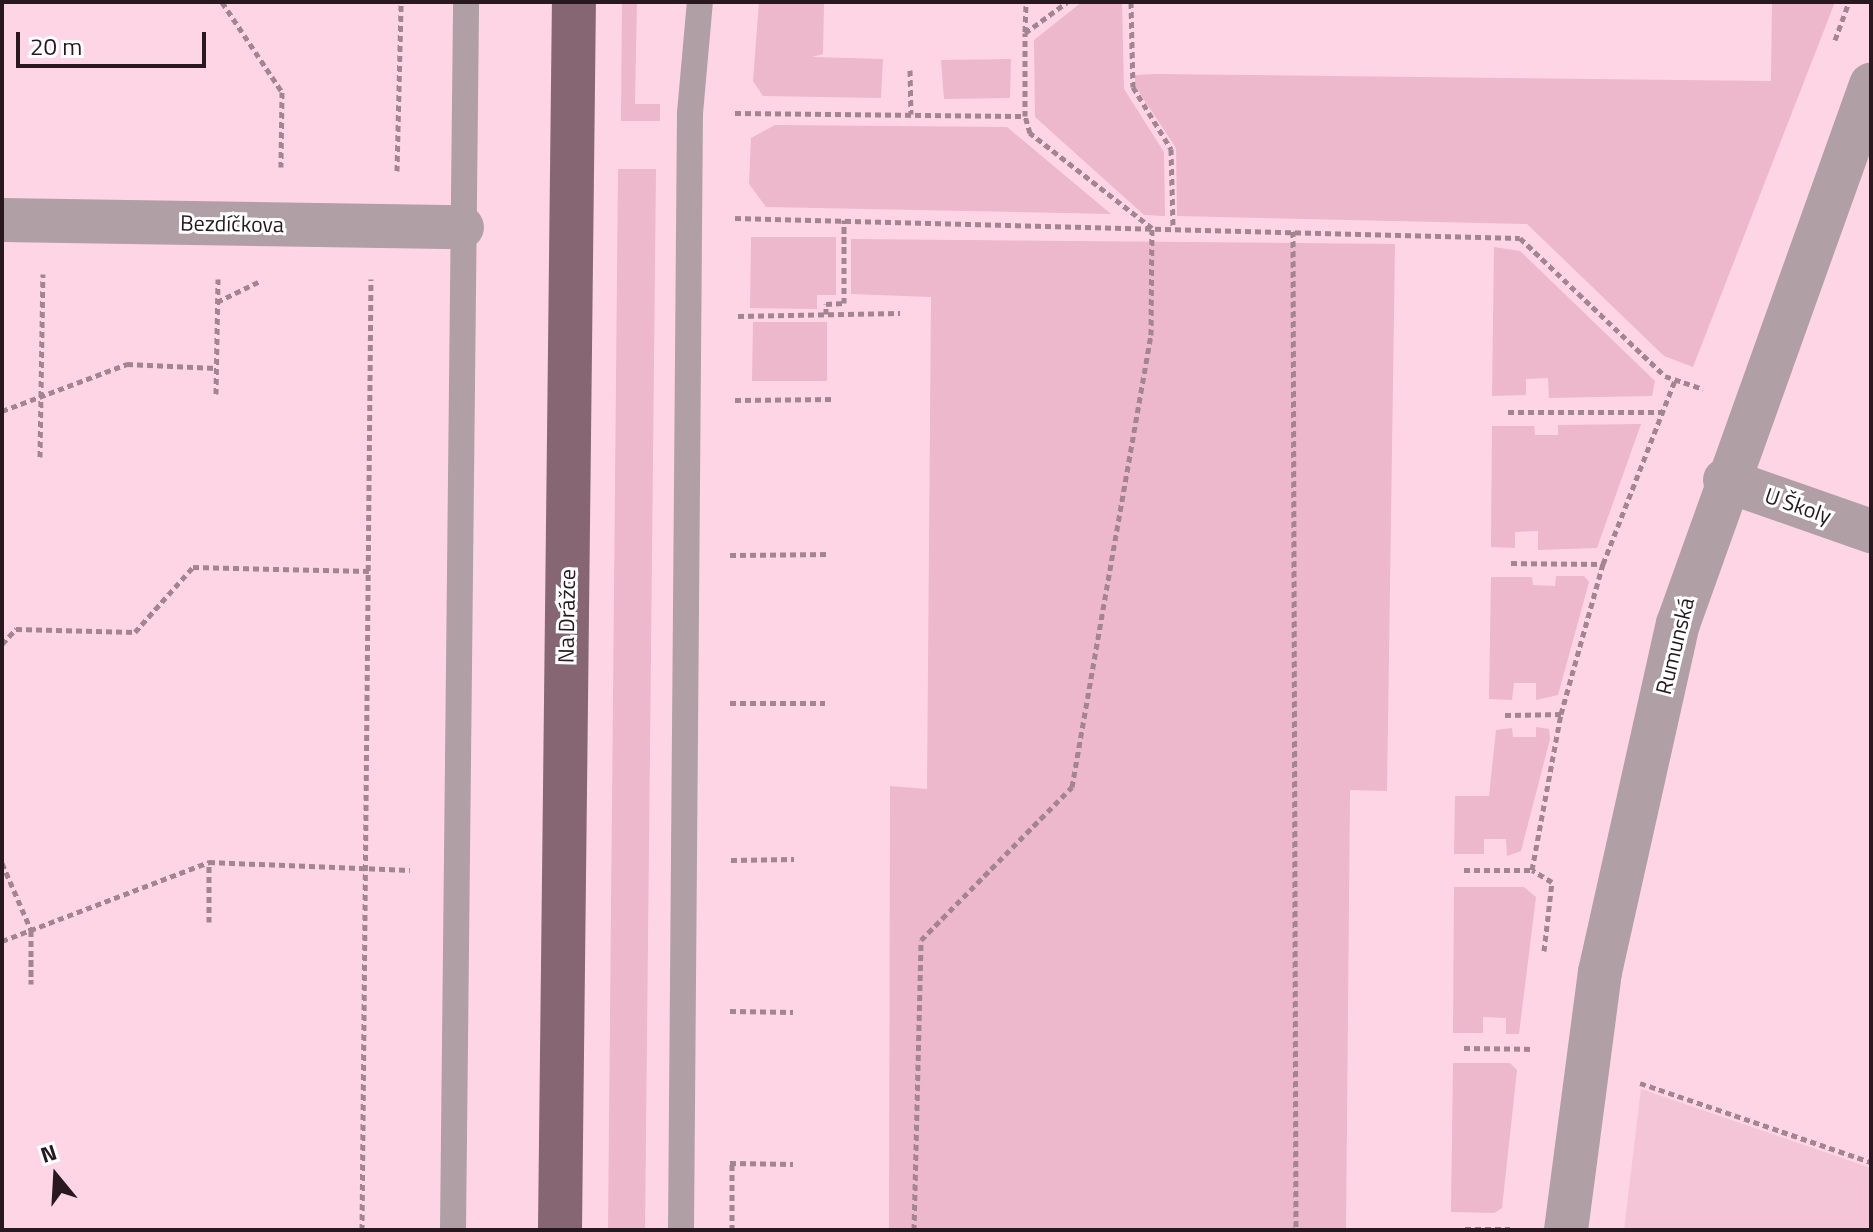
<!DOCTYPE html>
<html>
<head>
<meta charset="utf-8">
<style>
  body { margin:0 }
  #map { position:relative; width:1873px; height:1232px; overflow:hidden; background:#fed5e5; font-family:"Titillium Web",sans-serif }
  div>[style] { position:absolute }
  .built>* { inset:0; background:#f4c5d6 }
  .green>* { inset:0; background:#edb7cc }
  .path>* { height:5px; margin-top:-2.5px; transform-origin:0; background:repeating-linear-gradient(90deg,#a38591 0 6px,transparent 0 10px) }
  .service>* { height:26px; margin:-13px; padding:0 13px; transform-origin:13px; border-radius:13px; background:#b09fa5 }
  .minor>* { height:44px; margin:-22px; padding:0 22px; transform-origin:22px; border-radius:22px; background:#b09fa5 }
  .primary>* { height:44px; margin:-22px; padding:0 22px; transform-origin:22px; border-radius:22px; background:#856672 }
  span { translate:-50% -50%; white-space:nowrap; text-align:center; line-height:1.15; -webkit-text-stroke:6px #fff; paint-order:stroke }
  .street-label { font-size:22px; color:#28191f }
  .frame { position:absolute; inset:0; border:4px solid #28191f; pointer-events:none }
  .north { position:absolute; left:16px; top:1136px; width:80px; height:80px; -webkit-text-stroke:6px #fff; paint-order:stroke; rotate:342deg; font-size:22px; font-weight:700; line-height:32px; text-align:center; color:#28191f }
  .north::after { content:''; display:block; margin:auto; width:28px; height:36px; background:#28191f; clip-path:polygon(50% 0,100% 100%,50% 72%,0 100%) }
  .scale { position:absolute; left:16px; top:32px; width:190px; height:36px; box-sizing:border-box; border:4px solid #28191f; border-top:0; padding-left:10px; font-size:24px; line-height:28px; white-space:nowrap; color:#28191f; -webkit-text-stroke:6px #fff; paint-order:stroke }
</style>
</head>
<body>
<div id="map">
  <div class="built">
    <div style="clip-path:polygon(1641px 1089px,1871px 1168px,1871px 1230px,1624px 1230px)"></div>
  </div>
  <div class="green">
    <div style="clip-path:polygon(622px 2px,637px 2px,635px 104px,660px 104px,660px 121px,621px 121px)"></div>
    <div style="clip-path:polygon(759px 2px,824px 2px,823px 54px,812px 57px,883px 59px,881px 98px,763px 96px,753px 81px)"></div>
    <div style="clip-path:polygon(1082px 2px,1122px 2px,1124px 89px,1164px 152px,1165px 216px,1144px 215px,1035px 117px,1034px 40px)"></div>
    <div style="clip-path:polygon(1772px 2px,1835px 2px,1693px 367px,1664px 356px,1527px 224px,1177px 216px,1176px 148px,1135px 86px,1135px 75px,1154px 74px,1771px 81px)"></div>
    <div style="clip-path:polygon(1011px 59px,1010px 98px,944px 99px,941px 60px)"></div>
    <div style="clip-path:polygon(775px 125px,1007px 127px,1111px 214px,766px 207px,749px 184px,751px 138px)"></div>
    <div style="clip-path:polygon(618px 169px,656px 169px,645px 1230px,608px 1230px)"></div>
    <div style="clip-path:polygon(751px 237px,836px 237px,836px 295px,817px 295px,817px 309px,750px 308px)"></div>
    <div style="clip-path:polygon(851px 239px,1395px 244px,1387px 791px,1350px 790px,1346px 1230px,889px 1230px,890px 786px,927px 789px,931px 297px,851px 294px)"></div>
    <div style="clip-path:polygon(1494px 247px,1520px 251px,1655px 381px,1652px 396px,1549px 398px,1548px 378px,1526px 379px,1526px 395px,1492px 396px)"></div>
    <div style="clip-path:polygon(753px 322px,827px 322px,827px 381px,752px 381px)"></div>
    <div style="clip-path:polygon(1641px 424px,1597px 548px,1538px 550px,1538px 531px,1515px 532px,1515px 548px,1491px 547px,1492px 426px,1534px 426px,1535px 435px,1558px 435px,1558px 425px)"></div>
    <div style="clip-path:polygon(1556px 576px,1584px 576px,1589px 582px,1558px 695px,1536px 700px,1536px 683px,1514px 683px,1512px 700px,1489px 699px,1491px 577px,1532px 577px,1533px 585px,1555px 586px)"></div>
    <div style="clip-path:polygon(1536px 727px,1549px 729px,1550px 739px,1521px 851px,1507px 856px,1506px 839px,1484px 839px,1484px 854px,1454px 854px,1455px 796px,1489px 796px,1496px 730px,1512px 728px,1513px 737px,1536px 737px)"></div>
    <div style="clip-path:polygon(1454px 887px,1524px 887px,1536px 897px,1519px 1034px,1506px 1034px,1506px 1018px,1483px 1017px,1483px 1033px,1453px 1033px)"></div>
    <div style="clip-path:polygon(1453px 1063px,1510px 1063px,1517px 1070px,1502px 1208px,1494px 1213px,1451px 1212px)"></div>
  </div>
  <div class="path">
    <div style="left:222px;top:2px;width:108px;rotate:56.3deg"></div>
    <div style="left:282px;top:92px;width:75px;rotate:90.8deg"></div>
    <div style="left:1131px;top:2px;width:85px;rotate:88.7deg"></div>
    <div style="left:1133px;top:87px;width:73px;rotate:58.5deg"></div>
    <div style="left:1171px;top:149px;width:79px;rotate:88.5deg"></div>
    <div style="left:1025px;top:32px;width:30px;rotate:-88deg"></div>
    <div style="left:1835px;top:40px;width:40px;rotate:-69.8deg"></div>
    <div style="left:910px;top:70px;width:44px;rotate:88.7deg"></div>
    <div style="left:735px;top:113px;width:290px;rotate:0.6deg"></div>
    <div style="left:1025px;top:116px;width:83px;rotate:-90deg"></div>
    <div style="left:1025px;top:33px;width:52px;rotate:-36.4deg"></div>
    <div style="left:397px;top:171px;width:169px;rotate:-88.6deg"></div>
    <div style="left:735px;top:218px;width:785px;rotate:1.46deg"></div>
    <div style="left:1520px;top:238px;width:200px;rotate:43.6deg"></div>
    <div style="left:1665px;top:376px;width:40px;rotate:18.9deg"></div>
    <div style="left:1293px;top:231px;width:999px;rotate:89.83deg"></div>
    <div style="left:217px;top:302px;width:48px;rotate:-26deg"></div>
    <div style="left:826px;top:314px;width:10px;rotate:-90deg"></div>
    <div style="left:826px;top:304px;width:18px;rotate:-3deg"></div>
    <div style="left:844px;top:303px;width:83px;rotate:-90deg"></div>
    <div style="left:738px;top:316px;width:162px;rotate:-1.1deg"></div>
    <div style="left:216px;top:394px;width:115px;rotate:-89deg"></div>
    <div style="left:735px;top:400px;width:99px;rotate:-0.6deg"></div>
    <div style="left:2px;top:411px;width:134px;rotate:-20.6deg"></div>
    <div style="left:127px;top:364px;width:89px;rotate:2.6deg"></div>
    <div style="left:1508px;top:412px;width:155px"></div>
    <div style="left:40px;top:457px;width:183px;rotate:-89.1deg"></div>
    <div style="left:730px;top:555px;width:99px;rotate:-0.6deg"></div>
    <div style="left:1511px;top:563px;width:92px;rotate:0.6deg"></div>
    <div style="left:2px;top:644px;width:21px;rotate:-47deg"></div>
    <div style="left:16px;top:629px;width:119px;rotate:1.4deg"></div>
    <div style="left:135px;top:632px;width:87px;rotate:-48.3deg"></div>
    <div style="left:193px;top:567px;width:176px;rotate:1.3deg"></div>
    <div style="left:730px;top:703px;width:95px"></div>
    <div style="left:1505px;top:715px;width:56px;rotate:-1deg"></div>
    <div style="left:731px;top:860px;width:63px;rotate:-0.9deg"></div>
    <div style="left:2px;top:863px;width:73px;rotate:66.6deg"></div>
    <div style="left:31px;top:930px;width:54px;rotate:90deg"></div>
    <div style="left:1464px;top:870px;width:67px"></div>
    <div style="left:209px;top:922px;width:60px;rotate:-90deg"></div>
    <div style="left:2px;top:941px;width:222px;rotate:-20.9deg"></div>
    <div style="left:209px;top:862px;width:201px;rotate:2.3deg"></div>
    <div style="left:1544px;top:951px;width:69px;rotate:-83.4deg"></div>
    <div style="left:1552px;top:882px;width:23px;rotate:-149deg"></div>
    <div style="left:1532px;top:870px;width:159px;rotate:-79.5deg"></div>
    <div style="left:1561px;top:714px;width:156px;rotate:-74.4deg"></div>
    <div style="left:1603px;top:564px;width:198px;rotate:-68.6deg"></div>
    <div style="left:730px;top:1011px;width:63px;rotate:0.9deg"></div>
    <div style="left:1464px;top:1048px;width:68px;rotate:0.8deg"></div>
    <div style="left:1640px;top:1083px;width:244px;rotate:18.9deg"></div>
    <div style="left:730px;top:1163px;width:63px;rotate:0.9deg"></div>
    <div style="left:1465px;top:1229px;width:45px"></div>
    <div style="left:362px;top:1230px;width:951px;rotate:-89.46deg"></div>
    <div style="left:732px;top:1230px;width:67px;rotate:-90deg"></div>
    <div style="left:914px;top:1230px;width:290px;rotate:-88.6deg"></div>
    <div style="left:921px;top:940px;width:215px;rotate:-45.4deg"></div>
    <div style="left:1072px;top:787px;width:459px;rotate:-80.1deg"></div>
    <div style="left:1151px;top:335px;width:107px;rotate:-89.5deg"></div>
    <div style="left:1152px;top:228px;width:155px;rotate:-142.1deg"></div>
    <div style="left:1030px;top:133px;width:18px;rotate:-106deg"></div>
  </div>
  <div class="service">
    <div style="left:453px;top:1230px;width:1228px;rotate:-89.39deg"></div>
    <div style="left:681px;top:1230px;width:1117px;rotate:-89.54deg"></div>
    <div style="left:690px;top:113px;width:111px;rotate:-84.9deg"></div>
  </div>
  <div class="minor">
    <div style="left:2px;top:220px;width:460px;rotate:0.9deg"></div>
    <div style="left:1725px;top:480px;width:155px;rotate:19.3deg"></div>
    <div style="left:1566px;top:1230px;width:260px;rotate:-82.5deg"></div>
    <div style="left:1600px;top:972px;width:357px;rotate:-77.4deg"></div>
    <div style="left:1678px;top:624px;width:573px;rotate:-70.3deg"></div>
  </div>
  <div class="primary">
    <div style="left:560px;top:1230px;width:1228px;rotate:-89.35deg"></div>
  </div>
  <div class="street-label">
    <span style="left:232px;top:224px;rotate:1deg">Bezdíčkova</span>
    <span style="left:1798px;top:506px;rotate:19deg">U Školy</span>
    <span style="left:567px;top:616px;rotate:-89deg">Na Drážce</span>
    <span style="left:1675px;top:646px;rotate:-76deg">Rumunská</span>
  </div>
  <div class="frame"></div>
  <div class="north">N</div>
  <div class="scale">20 m</div>
</div>
</body>
</html>
